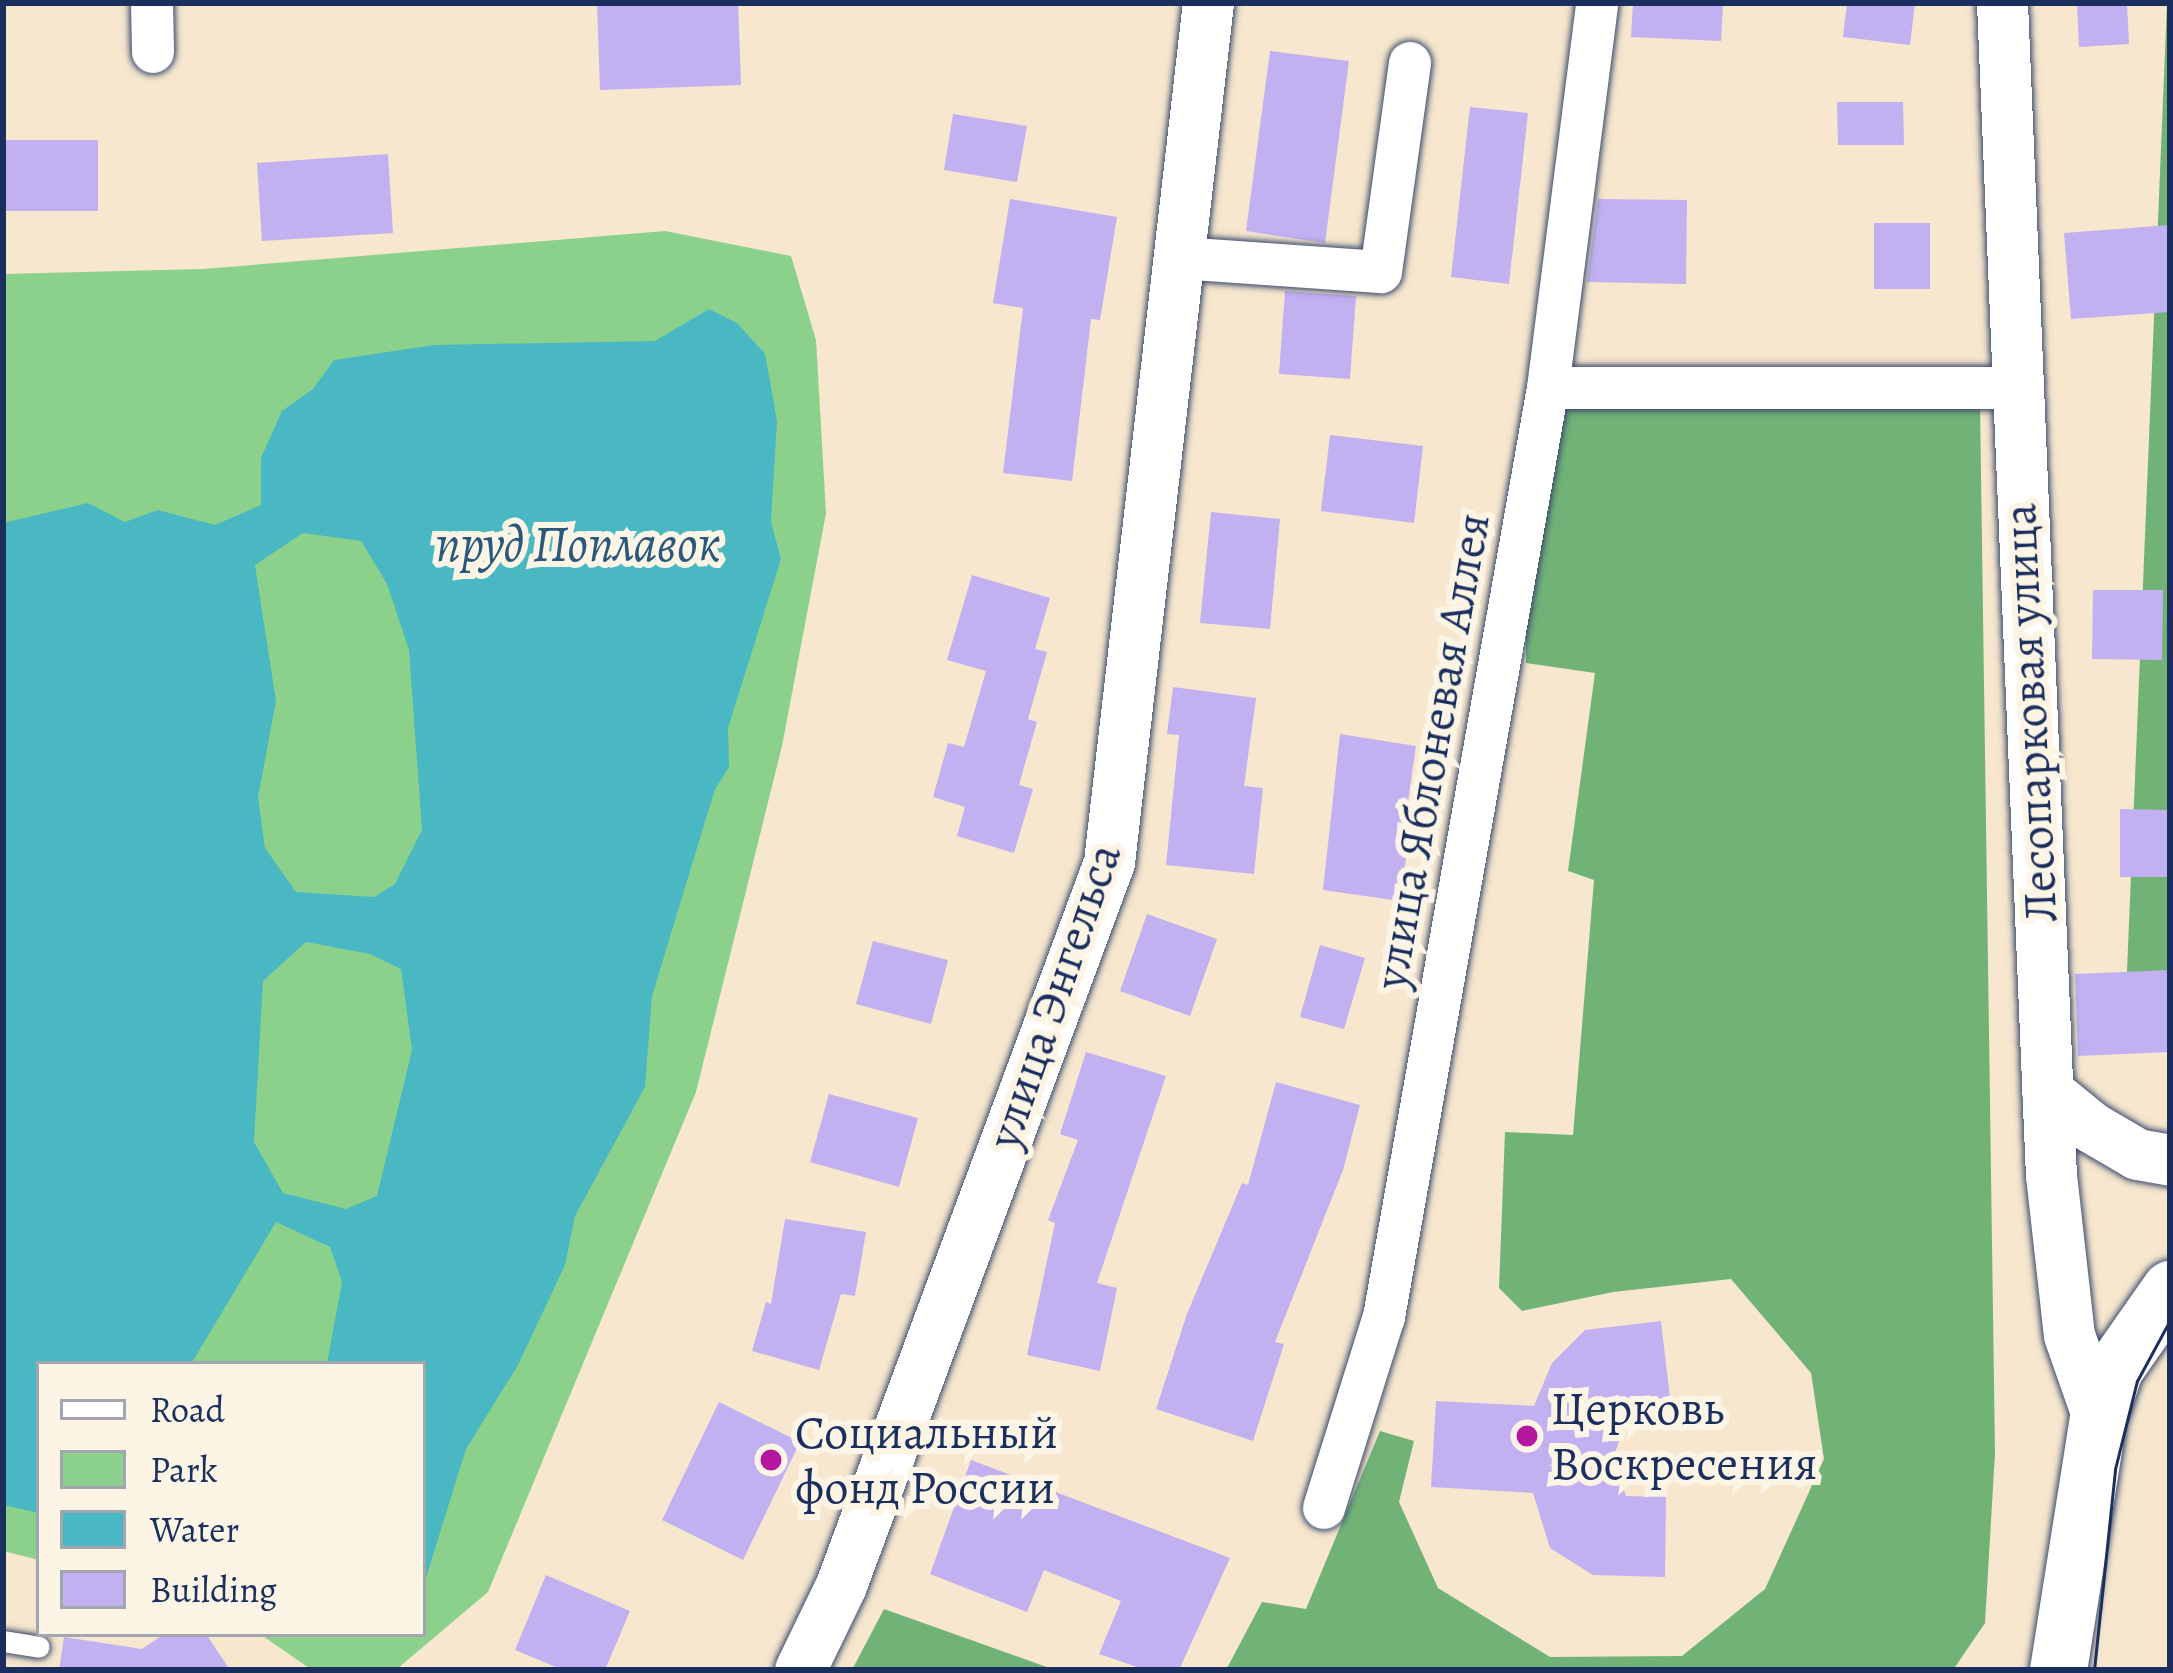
<!DOCTYPE html>
<html>
<head>
<meta charset="utf-8">
<style>
  body { margin:0 }
  #map { position:relative; width:2173px; height:1673px; overflow:hidden; background:#f6e7ce; font-family:Alegreya,serif }
  div>[style] { position:absolute }
  .green>* { inset:0; background:#8cd18b }
  .forest>* { inset:0; background:#71b377 }
  .water>* { inset:0; background:#4ab8c3 }
  .building>* { inset:0; background:#c1b1f1 }
  .roads { filter:drop-shadow(0 0 3px #3c4b6f) drop-shadow(0 0 3px #3c4b6f) }
  .service>* { height:21px; margin:-10.5px; padding:0 10.5px; transform-origin:10.5px; border-radius:10.5px; background:#fff }
  .minor>* { height:42px; margin:-21px; padding:0 21px; transform-origin:21px; border-radius:21px; background:#fff }
  .tertiary>* { height:51px; margin:-25.5px; padding:0 25.5px; transform-origin:25.5px; border-radius:25.5px; background:#fff }
  .secondary>* { height:57px; margin:-28.5px; padding:0 28.5px; transform-origin:28.5px; border-radius:28.5px; background:#fff }
  .tram>* { height:3px; margin:-1.5px; padding:0 1.5px; transform-origin:1.5px; border-radius:1.5px; background:#1b2f5e }
  .dots>* { width:33px; height:33px; translate:-50% -50%; box-sizing:border-box; border:6px solid #fcf5e5; border-radius:50% }
  span { translate:-50% -50%; white-space:nowrap; text-align:center; line-height:1.15; -webkit-text-stroke:12px #fcf5e5; paint-order:stroke }
  .street-label { font-size:48px; color:#1b2f5e }
  .poi-label { font-size:48px; color:#1b2f5e }
  .left { translate:0 -50%; text-align:left }
  .water-label { font-size:51px; color:#29587c; font-style:italic }
  .frame { position:absolute; inset:0; border:6px solid #1b2f5e; pointer-events:none }
  .legend { position:absolute; left:36px; top:1361px; width:390px; height:276px; box-sizing:border-box; background:#fcf5e5; border:3px solid #a2a6af; margin:0; padding:15px 21px; list-style:none; font-size:36px; color:#1b2f5e }
  .legend li { display:flex; align-items:center; gap:24px; height:60px }
  .legend b { width:60px; border:3px solid #a2a6af }
</style>
</head>
<body>
<div id="map">
  <div class="green">
    <div style="clip-path:polygon(665px 231px,791px 256px,816px 340px,826px 513px,782px 746px,696px 1092px,488px 1592px,398px 1668px,312px 1670px,260px 1634px,423px 1634px,423px 1364px,39px 1364px,39px 1560px,3px 1551px,3px 274px,203px 269px)"></div>
  </div>
  <div class="forest">
    <div style="clip-path:polygon(2167px 3px,2170px 991px,2125px 1020px)"></div>
    <div style="clip-path:polygon(1980px 403px,1995px 1453px,1985px 1623px,1953px 1670px,1226px 1670px,1262px 1602px,1306px 1609px,1380px 1431px,1414px 1441px,1399px 1502px,1438px 1588px,1550px 1657px,1682px 1656px,1765px 1589px,1824px 1459px,1811px 1373px,1731px 1279px,1613px 1292px,1522px 1311px,1499px 1288px,1505px 1132px,1573px 1135px,1594px 880px,1568px 871px,1595px 673px,1526px 663px,1526px 622px,1554px 406px)"></div>
    <div style="clip-path:polygon(884px 1609px,1055px 1670px,852px 1670px)"></div>
  </div>
  <div class="water">
    <div style="clip-path:polygon(evenodd,709px 309px,737px 323px,765px 354px,777px 421px,771px 522px,781px 559px,728px 728px,729px 767px,715px 789px,652px 996px,645px 1087px,575px 1216px,565px 1265px,518px 1365px,466px 1449px,425px 1581px,423px 1364px,327px 1364px,342px 1282px,330px 1247px,276px 1222px,191px 1364px,39px 1364px,39px 1513px,3px 1505px,3px 523px,88px 503px,125px 522px,158px 510px,215px 525px,261px 505px,261px 458px,282px 411px,313px 389px,334px 360px,434px 345px,655px 341px,709px 309px,303px 533px,361px 541px,387px 584px,409px 650px,422px 830px,395px 884px,374px 897px,296px 892px,265px 848px,258px 797px,276px 701px,255px 565px,303px 533px,709px 309px,306px 942px,370px 954px,401px 969px,412px 1050px,377px 1196px,346px 1209px,283px 1193px,254px 1142px,263px 981px,306px 942px)"></div>
  </div>
  <div class="building">
    <div style="clip-path:polygon(597px 3px,738px 3px,741px 85px,600px 90px)"></div>
    <div style="clip-path:polygon(1633px 3px,1723px 3px,1721px 41px,1631px 37px)"></div>
    <div style="clip-path:polygon(1847px 3px,1915px 3px,1910px 45px,1843px 37px)"></div>
    <div style="clip-path:polygon(2077px 3px,2127px 3px,2129px 44px,2079px 47px)"></div>
    <div style="clip-path:polygon(1270px 51px,1349px 61px,1325px 243px,1246px 231px)"></div>
    <div style="clip-path:polygon(1837px 102px,1903px 102px,1904px 145px,1838px 145px)"></div>
    <div style="clip-path:polygon(1470px 107px,1528px 113px,1509px 284px,1451px 277px)"></div>
    <div style="clip-path:polygon(953px 114px,1027px 126px,1017px 182px,944px 170px)"></div>
    <div style="clip-path:polygon(3px 140px,98px 140px,98px 211px,3px 211px)"></div>
    <div style="clip-path:polygon(388px 154px,393px 233px,262px 241px,257px 163px)"></div>
    <div style="clip-path:polygon(1010px 199px,1117px 217px,1100px 320px,1091px 319px,1072px 481px,1003px 473px,1023px 308px,993px 303px)"></div>
    <div style="clip-path:polygon(1598px 199px,1687px 200px,1686px 284px,1587px 282px)"></div>
    <div style="clip-path:polygon(1874px 223px,1930px 223px,1930px 289px,1874px 289px)"></div>
    <div style="clip-path:polygon(2170px 225px,2170px 312px,2071px 319px,2064px 233px)"></div>
    <div style="clip-path:polygon(1285px 291px,1356px 296px,1350px 379px,1279px 374px)"></div>
    <div style="clip-path:polygon(1330px 435px,1423px 446px,1414px 523px,1321px 511px)"></div>
    <div style="clip-path:polygon(1211px 512px,1280px 519px,1270px 629px,1200px 623px)"></div>
    <div style="clip-path:polygon(972px 575px,1050px 598px,1035px 649px,1047px 652px,1028px 719px,1037px 722px,1019px 785px,1033px 789px,1014px 853px,957px 836px,965px 807px,933px 797px,948px 743px,964px 747px,986px 671px,947px 660px)"></div>
    <div style="clip-path:polygon(2093px 590px,2163px 590px,2162px 660px,2092px 659px)"></div>
    <div style="clip-path:polygon(1173px 687px,1256px 698px,1244px 786px,1263px 788px,1254px 874px,1166px 865px,1179px 735px,1167px 734px)"></div>
    <div style="clip-path:polygon(1340px 734px,1416px 746px,1401px 850px,1407px 851px,1400px 901px,1323px 890px)"></div>
    <div style="clip-path:polygon(2120px 809px,2170px 810px,2170px 877px,2120px 877px)"></div>
    <div style="clip-path:polygon(1147px 914px,1217px 939px,1190px 1016px,1120px 991px)"></div>
    <div style="clip-path:polygon(873px 941px,948px 960px,931px 1024px,856px 1004px)"></div>
    <div style="clip-path:polygon(1320px 945px,1365px 958px,1344px 1029px,1300px 1017px)"></div>
    <div style="clip-path:polygon(2170px 970px,2170px 1052px,2078px 1056px,2075px 974px)"></div>
    <div style="clip-path:polygon(1086px 1052px,1166px 1076px,1097px 1283px,1117px 1288px,1100px 1371px,1027px 1355px,1055px 1223px,1048px 1220px,1078px 1140px,1060px 1134px)"></div>
    <div style="clip-path:polygon(1276px 1082px,1360px 1105px,1343px 1170px,1275px 1342px,1284px 1344px,1253px 1441px,1156px 1409px,1187px 1314px,1242px 1183px,1248px 1185px)"></div>
    <div style="clip-path:polygon(829px 1094px,918px 1118px,899px 1187px,810px 1162px)"></div>
    <div style="clip-path:polygon(785px 1219px,866px 1232px,855px 1296px,841px 1294px,819px 1370px,752px 1351px,766px 1302px,771px 1304px)"></div>
    <div style="clip-path:polygon(1661px 1321px,1671px 1407px,1629px 1412px,1613px 1459px,1626px 1496px,1666px 1497px,1665px 1577px,1593px 1575px,1550px 1548px,1533px 1493px,1431px 1487px,1436px 1401px,1534px 1406px,1552px 1363px,1585px 1330px)"></div>
    <div style="clip-path:polygon(719px 1402px,800px 1442px,743px 1560px,662px 1520px)"></div>
    <div style="clip-path:polygon(971px 1460px,1230px 1558px,1179px 1670px,1146px 1670px,1099px 1654px,1121px 1601px,1044px 1570px,1027px 1612px,930px 1574px)"></div>
    <div style="clip-path:polygon(546px 1575px,630px 1611px,605px 1670px,563px 1670px,515px 1650px)"></div>
    <div style="clip-path:polygon(164px 1634px,206px 1634px,230px 1670px,59px 1670px,64px 1637px,142px 1649px)"></div>
  </div>
  <div class="roads">
    <div class="service">
      <div style="left:3px;top:1641px;width:36px;rotate:9deg"></div>
    </div>
    <div class="minor">
      <div style="left:152px;top:3px;width:49px;rotate:88.8deg"></div>
      <div style="left:1179px;top:258px;width:202px;rotate:4deg"></div>
      <div style="left:1381px;top:272px;width:211px;rotate:-82.1deg"></div>
      <div style="left:1548px;top:388px;width:467px"></div>
      <div style="left:1324px;top:1508px;width:200px;rotate:-72.6deg"></div>
      <div style="left:1384px;top:1317px;width:943px;rotate:-79.99deg"></div>
      <div style="left:1548px;top:388px;width:388px;rotate:-82.7deg"></div>
    </div>
    <div class="tertiary">
      <div style="left:2002px;top:3px;width:1173px;rotate:87.61deg"></div>
      <div style="left:2051px;top:1175px;width:161px;rotate:83.6deg"></div>
      <div style="left:2069px;top:1335px;width:88px;rotate:70.7deg"></div>
      <div style="left:2047px;top:1091px;width:57px;rotate:39.3deg"></div>
      <div style="left:2091px;top:1127px;width:53px;rotate:30.4deg"></div>
      <div style="left:2137px;top:1154px;width:34px;rotate:10deg"></div>
      <div style="left:800px;top:1670px;width:94px;rotate:-64.2deg"></div>
      <div style="left:841px;top:1585px;width:771px;rotate:-69.66deg"></div>
      <div style="left:1109px;top:862px;width:865px;rotate:-83.43deg"></div>
    </div>
    <div class="secondary">
      <div style="left:2058px;top:1670px;width:255px;rotate:-81deg"></div>
      <div style="left:2098px;top:1418px;width:52px;rotate:-71.9deg"></div>
      <div style="left:2114px;top:1369px;width:98px;rotate:-55deg"></div>
    </div>
  </div>
  <div class="tram">
    <div style="left:2094px;top:1670px;width:202px;rotate:-84deg"></div>
    <div style="left:2115px;top:1469px;width:91px;rotate:-76deg"></div>
    <div style="left:2137px;top:1381px;width:69px;rotate:-61.6deg"></div>
  </div>
  <div class="dots">
    <div style="left:1527px;top:1436px;background:#b5179e"></div>
    <div style="left:771px;top:1460px;background:#b5179e"></div>
  </div>
  <div class="street-label">
    <span style="left:2030px;top:713px;rotate:-93deg">Лесопарковая улица</span>
    <span style="left:1432px;top:751px;rotate:-80deg">улица Яблоневая Аллея</span>
    <span style="left:1054px;top:996px;rotate:-71deg">улица Энгельса</span>
  </div>
  <div class="poi-label">
    <span class="left" style="left:1551px;top:1436px">Церковь<br>Воскресения</span>
    <span class="left" style="left:795px;top:1460px">Социальный<br>фонд России</span>
  </div>
  <div class="water-label">
    <span style="left:578px;top:544px">пруд Поплавок</span>
  </div>
  <div class="frame"></div>
  <ul class="legend">
  <li><b style="height:15px;background:#fff"></b>Road</li>
  <li><b style="height:33px;background:#8cd18b"></b>Park</li>
  <li><b style="height:33px;background:#4ab8c3"></b>Water</li>
  <li><b style="height:33px;background:#c1b1f1"></b>Building</li>
  </ul>
</div>
</body>
</html>
